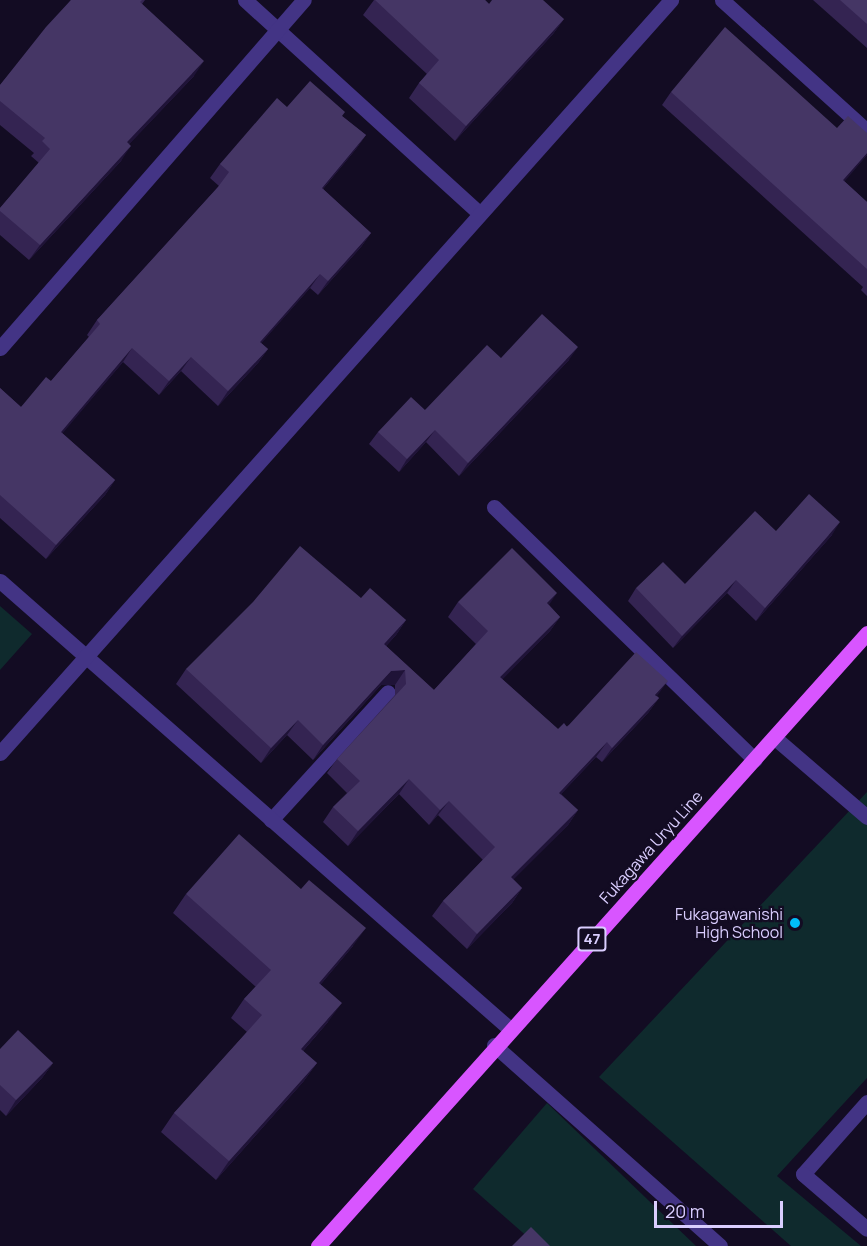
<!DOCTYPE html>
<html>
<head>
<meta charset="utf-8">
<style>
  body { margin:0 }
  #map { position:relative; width:867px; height:1246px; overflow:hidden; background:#130c23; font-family:Manrope,sans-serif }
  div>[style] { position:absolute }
  .green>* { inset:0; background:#0f2a2d }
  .service>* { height:15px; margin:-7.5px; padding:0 7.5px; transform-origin:7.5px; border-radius:7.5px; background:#433485 }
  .minor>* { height:15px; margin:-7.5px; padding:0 7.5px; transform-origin:7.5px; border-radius:7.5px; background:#433485 }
  .tertiary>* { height:15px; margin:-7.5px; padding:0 7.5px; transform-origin:7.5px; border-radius:7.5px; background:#433485 }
  .primary>* { height:15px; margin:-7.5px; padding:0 7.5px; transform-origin:7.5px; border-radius:7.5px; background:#d855ff }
  .wall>* { inset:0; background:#342452 }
  .shaded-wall>* { inset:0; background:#1f1337 }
  .building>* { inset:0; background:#453665 }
  .dots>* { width:16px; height:16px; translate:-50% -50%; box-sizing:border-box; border:3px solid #130c23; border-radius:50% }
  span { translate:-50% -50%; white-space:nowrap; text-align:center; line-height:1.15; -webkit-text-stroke:4.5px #130c23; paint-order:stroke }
  .shield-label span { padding:2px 4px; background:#130c23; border:2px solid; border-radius:4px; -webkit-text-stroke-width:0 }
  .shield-label { font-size:15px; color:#daceff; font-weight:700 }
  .street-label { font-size:16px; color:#daceff }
  .poi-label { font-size:16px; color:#daceff }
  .right { translate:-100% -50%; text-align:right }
  .scale { position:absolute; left:654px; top:1201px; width:129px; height:27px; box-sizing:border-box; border:3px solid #daceff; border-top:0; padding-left:8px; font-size:18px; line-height:21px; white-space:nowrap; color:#daceff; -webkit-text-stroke:4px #130c23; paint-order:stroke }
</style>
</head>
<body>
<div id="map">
  <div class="green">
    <div style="clip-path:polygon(0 606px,32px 634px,0 670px)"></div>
    <div style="clip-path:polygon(867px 792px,867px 1078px,777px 1176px,861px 1246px,791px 1246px,599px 1077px)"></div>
    <div style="clip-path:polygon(547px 1103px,696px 1246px,538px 1246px,473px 1189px)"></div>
  </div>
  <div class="service">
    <div style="left:494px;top:507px;width:363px;rotate:44.1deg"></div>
    <div style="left:775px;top:738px;width:121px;rotate:40.7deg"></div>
    <div style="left:271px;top:820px;width:173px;rotate:-47.6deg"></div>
    <div style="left:867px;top:1102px;width:96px;rotate:131.6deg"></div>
    <div style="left:803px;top:1174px;width:84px;rotate:40.7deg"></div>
  </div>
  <div class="minor">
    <div style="left:245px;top:0;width:315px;rotate:42.3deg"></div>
    <div style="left:722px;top:0;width:195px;rotate:42.1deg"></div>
    <div style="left:0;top:348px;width:462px;rotate:-48.9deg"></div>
    <div style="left:0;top:581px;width:679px;rotate:41.3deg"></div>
    <div style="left:494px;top:1045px;width:302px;rotate:41.6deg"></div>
  </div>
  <div class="tertiary">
    <div style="left:0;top:753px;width:1009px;rotate:-48.3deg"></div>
  </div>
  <div class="primary">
    <div style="left:318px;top:1246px;width:823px;rotate:-48.15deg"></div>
  </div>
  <div class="wall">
    <div style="clip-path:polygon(71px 0,145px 0,142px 4px,194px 76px,129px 144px,121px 161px,29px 260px,0 235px,0 208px,39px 163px,31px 156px,34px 153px,0 125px,0 85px)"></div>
    <div style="clip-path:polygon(374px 0,485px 0,489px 4px,564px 19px,553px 34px,455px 141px,409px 98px,419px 83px,427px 74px,363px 15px)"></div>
    <div style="clip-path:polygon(813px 0,867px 0,867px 48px)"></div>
    <div style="clip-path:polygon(671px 92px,837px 128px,867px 133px,867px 155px,844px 181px,867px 202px,867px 296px,861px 290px,863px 287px,662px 105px)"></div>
    <div style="clip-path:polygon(287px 107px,342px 116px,366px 135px,356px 149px,323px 189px,371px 233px,361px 247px,318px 295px,310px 288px,261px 343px,268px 349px,258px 363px,218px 406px,181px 371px,159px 395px,123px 362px,62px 433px,115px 480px,105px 495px,46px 559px,0 518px,0 388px,21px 407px,51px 381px,89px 337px,87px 335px,97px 320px,219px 186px,210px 178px,220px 164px)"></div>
    <div style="clip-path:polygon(501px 358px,569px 360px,459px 476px,426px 442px,399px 472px,369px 444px,378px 432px,425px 410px)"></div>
    <div style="clip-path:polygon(776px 531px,832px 535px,756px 621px,727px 593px,673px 648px,628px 601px,636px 588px,685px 584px)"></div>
    <div style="clip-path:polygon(361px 598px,406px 620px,396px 635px,386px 646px,434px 690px,476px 644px,448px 617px,458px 602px,549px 605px,560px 617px,550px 631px,502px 679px,558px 729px,657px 696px,659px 698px,648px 713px,602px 762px,596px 757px,561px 794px,578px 810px,568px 825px,513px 879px,522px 888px,512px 903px,467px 949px,432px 916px,443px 901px,483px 860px,438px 815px,429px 825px,399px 794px,348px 846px,323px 822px,333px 807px,347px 793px,327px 773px,337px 759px,395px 695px,395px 685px,381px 685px,313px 760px,287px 735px,261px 763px,176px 684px,186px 669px)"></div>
    <div style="clip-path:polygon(186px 894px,353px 946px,320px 985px,328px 1022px,303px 1051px,317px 1063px,303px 1082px,216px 1180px,161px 1132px,174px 1113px,247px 1032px,231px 1018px,244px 999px,256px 987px,173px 913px)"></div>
    <div style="clip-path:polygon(0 1049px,53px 1063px,42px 1078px,6px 1116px,0 1110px)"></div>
  </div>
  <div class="shaded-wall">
    <div style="clip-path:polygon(564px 19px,553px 34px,455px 141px,466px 126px)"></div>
    <div style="clip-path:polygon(204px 61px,194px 76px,117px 157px,127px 142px)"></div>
    <div style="clip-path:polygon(366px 135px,356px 149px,312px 202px,322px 188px)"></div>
    <div style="clip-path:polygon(131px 146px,121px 161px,29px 260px,40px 245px)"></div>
    <div style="clip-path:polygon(867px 153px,867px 155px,834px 194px,843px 180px)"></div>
    <div style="clip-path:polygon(371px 233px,361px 247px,318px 295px,328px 281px)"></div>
    <div style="clip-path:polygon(320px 274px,310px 288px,250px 356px,260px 342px)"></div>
    <div style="clip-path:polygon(578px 347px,569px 360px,459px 476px,468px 463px)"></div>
    <div style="clip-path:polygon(132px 348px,123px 362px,51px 447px,61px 432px)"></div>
    <div style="clip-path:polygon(268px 349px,258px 363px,218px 406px,228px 391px)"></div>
    <div style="clip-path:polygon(191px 357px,181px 371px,159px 395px,169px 381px)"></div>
    <div style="clip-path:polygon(435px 430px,426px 442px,399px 472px,407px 459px)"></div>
    <div style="clip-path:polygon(115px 480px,105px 495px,46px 559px,56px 545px)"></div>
    <div style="clip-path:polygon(840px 522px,832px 535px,756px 621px,765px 608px)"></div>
    <div style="clip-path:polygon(736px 580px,727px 593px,673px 648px,682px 636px)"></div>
    <div style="clip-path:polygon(557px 593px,547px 608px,547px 603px)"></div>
    <div style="clip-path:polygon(560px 617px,550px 631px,490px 692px,500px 677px)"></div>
    <div style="clip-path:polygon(406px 620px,396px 635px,374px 659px,384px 644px)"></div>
    <div style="clip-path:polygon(405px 670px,395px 685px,381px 685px,313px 760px,323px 745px,391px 671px)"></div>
    <div style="clip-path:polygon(668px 681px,657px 696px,655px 695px)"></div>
    <div style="clip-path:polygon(659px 698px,648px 713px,602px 762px,612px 748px)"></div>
    <div style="clip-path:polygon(298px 720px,287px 735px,261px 763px,271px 748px)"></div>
    <div style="clip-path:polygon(607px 742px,596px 757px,549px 807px,559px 793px)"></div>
    <div style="clip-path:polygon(409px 779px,399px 794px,348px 846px,358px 831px)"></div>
    <div style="clip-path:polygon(449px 801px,438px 815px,429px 825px,440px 810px)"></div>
    <div style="clip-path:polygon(578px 810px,568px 825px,501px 892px,511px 877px)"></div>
    <div style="clip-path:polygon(522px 888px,512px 903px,467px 949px,477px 934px)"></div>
    <div style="clip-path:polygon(366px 928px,353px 946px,306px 1002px,319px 983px)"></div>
    <div style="clip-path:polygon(342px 1003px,328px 1022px,288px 1068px,301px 1049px)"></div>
    <div style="clip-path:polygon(53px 1063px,42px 1078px,6px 1116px,16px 1100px)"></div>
    <div style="clip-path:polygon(317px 1063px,303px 1082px,216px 1180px,229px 1161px)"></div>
  </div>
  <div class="building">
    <div style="clip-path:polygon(71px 0,142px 0,140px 2px,204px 61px,127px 142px,131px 146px,40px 245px,0 211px,0 208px,50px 149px,42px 141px,45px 138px,0 101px,0 85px,46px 27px)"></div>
    <div style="clip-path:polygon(375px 0,485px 0,489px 4px,492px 0,543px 0,564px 19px,466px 126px,419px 83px,439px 60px)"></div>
    <div style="clip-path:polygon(840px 0,867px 0,867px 24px)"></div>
    <div style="clip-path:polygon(725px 27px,837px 128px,848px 116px,867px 133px,867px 153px,843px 180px,867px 202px,867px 269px,671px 92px)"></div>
    <div style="clip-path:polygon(310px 81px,345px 112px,342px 116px,366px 135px,322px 188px,371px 233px,328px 281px,320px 274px,260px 342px,268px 349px,228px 391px,191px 357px,169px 381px,132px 348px,61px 432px,115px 480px,56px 545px,0 495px,0 388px,21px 407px,46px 377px,51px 381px,100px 324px,97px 320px,218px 187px,229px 172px,220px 164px,277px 98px,287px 107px)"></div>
    <div style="clip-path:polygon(542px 314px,578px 347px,468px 463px,435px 430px,407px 459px,378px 432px,411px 397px,425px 410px,487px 345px,501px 358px)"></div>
    <div style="clip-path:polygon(809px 494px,840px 522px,765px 608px,736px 580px,682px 636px,636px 588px,663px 562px,685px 584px,755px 511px,776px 531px)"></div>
    <div style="clip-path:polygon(300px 546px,361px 598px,370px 588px,406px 620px,384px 644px,434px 690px,488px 631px,458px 602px,512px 548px,557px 593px,547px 603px,560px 617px,500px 677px,558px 729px,564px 723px,567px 727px,636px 652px,668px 681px,655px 695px,659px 698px,612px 748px,607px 742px,559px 793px,578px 810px,511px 877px,522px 888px,477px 934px,443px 901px,495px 847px,449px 801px,440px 810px,409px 779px,358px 831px,333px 807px,360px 781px,337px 759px,406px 684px,405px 670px,391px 671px,323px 745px,298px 720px,271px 748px,186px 669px,253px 602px)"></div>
    <div style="clip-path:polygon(239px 834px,301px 889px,309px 880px,366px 928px,319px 983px,342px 1003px,301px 1049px,317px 1063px,229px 1161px,174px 1113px,262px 1015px,244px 999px,271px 970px,186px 894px)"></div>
    <div style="clip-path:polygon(18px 1030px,53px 1063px,16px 1100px,0 1085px,0 1049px)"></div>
    <div style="clip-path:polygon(531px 1227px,550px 1246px,512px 1246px)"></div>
  </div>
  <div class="dots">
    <div style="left:795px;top:923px;background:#00bdf9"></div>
  </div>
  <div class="shield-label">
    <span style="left:592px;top:939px">47</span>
  </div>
  <div class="street-label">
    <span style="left:651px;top:847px;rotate:-48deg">Fukagawa Uryu Line</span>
  </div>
  <div class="poi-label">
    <span class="right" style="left:783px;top:923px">Fukagawanishi<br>High School</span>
  </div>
  <div class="scale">20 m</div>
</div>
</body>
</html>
